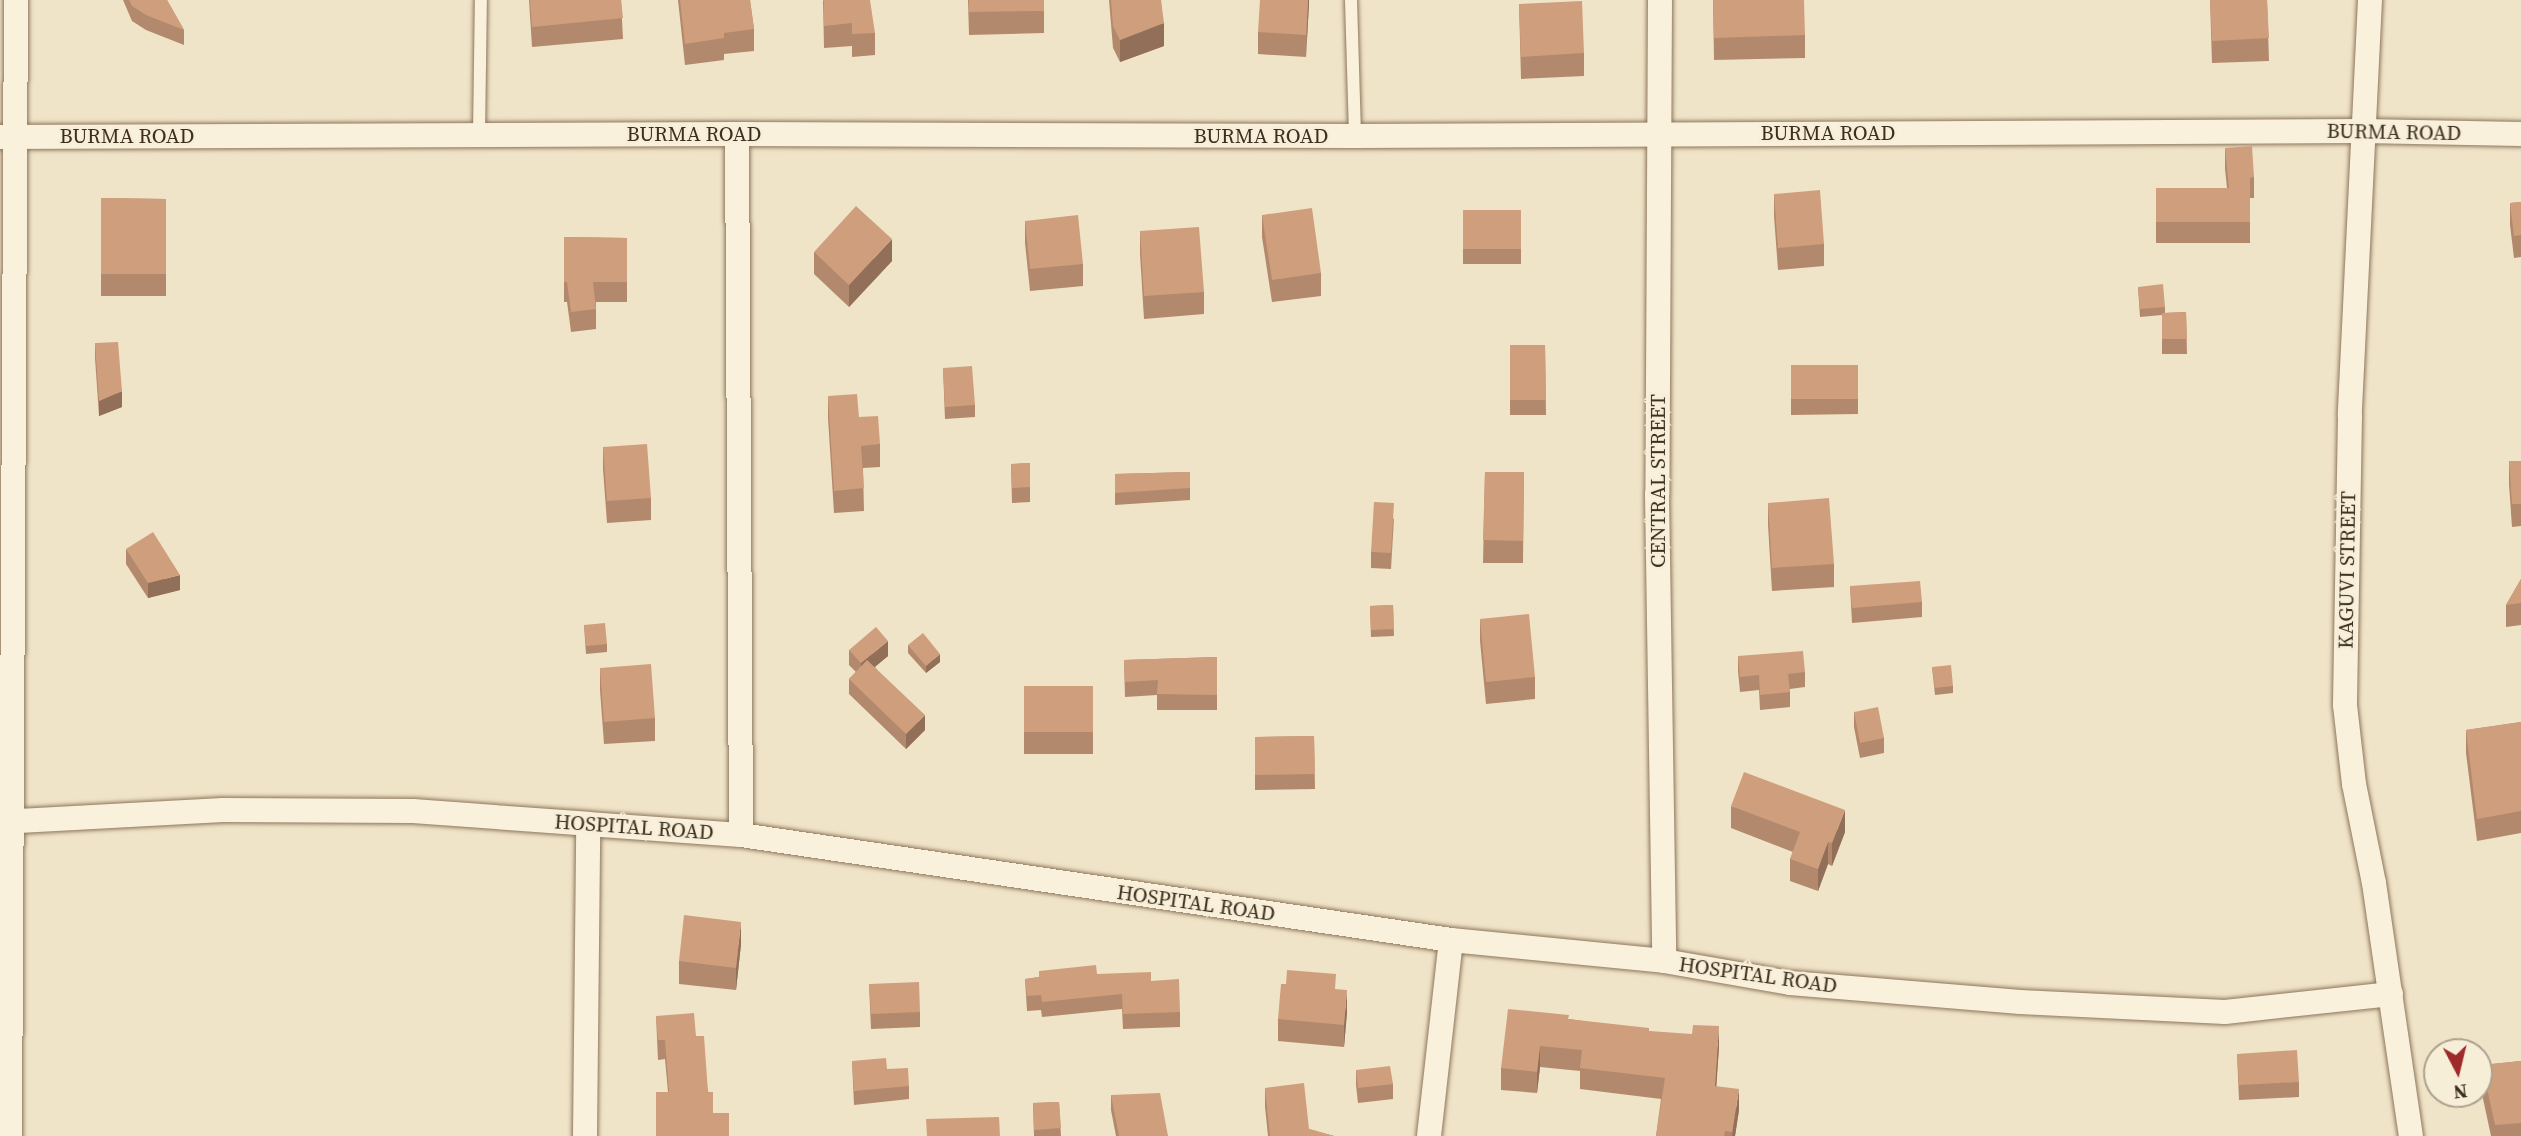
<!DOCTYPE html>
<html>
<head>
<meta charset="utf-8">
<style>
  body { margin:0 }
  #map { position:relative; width:2521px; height:1136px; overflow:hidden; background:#f0e4c8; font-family:"Source Serif 4",serif }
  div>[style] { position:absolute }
  .roads { filter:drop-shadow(0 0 2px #8d765c) drop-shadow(0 0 2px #8d765c) }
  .lane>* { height:12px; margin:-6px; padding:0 6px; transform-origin:6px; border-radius:6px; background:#faf1dc }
  .street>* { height:24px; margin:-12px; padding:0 12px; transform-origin:12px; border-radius:12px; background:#faf1dc }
  .wall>* { inset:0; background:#b2896c }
  .shaded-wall>* { inset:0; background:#916f58 }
  .building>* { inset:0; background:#cf9f7d }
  span { translate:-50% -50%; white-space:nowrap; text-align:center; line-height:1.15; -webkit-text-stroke:5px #f7eed8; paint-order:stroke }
  .street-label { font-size:21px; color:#3d2e20 }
  .north { position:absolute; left:2423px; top:1038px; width:70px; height:70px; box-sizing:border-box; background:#f7eed8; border:2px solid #ada18e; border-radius:50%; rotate:173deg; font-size:19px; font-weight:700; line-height:28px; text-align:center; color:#3d2e20 }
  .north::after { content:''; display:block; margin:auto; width:24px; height:32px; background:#9e2a2b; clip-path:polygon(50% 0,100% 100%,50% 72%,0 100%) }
</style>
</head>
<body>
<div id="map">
  <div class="roads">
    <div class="lane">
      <div style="left:1351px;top:0;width:136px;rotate:88.3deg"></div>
      <div style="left:479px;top:135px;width:135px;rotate:-89.2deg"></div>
    </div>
    <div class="street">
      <div style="left:1660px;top:0;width:494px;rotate:90.3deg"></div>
      <div style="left:1657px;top:494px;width:467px;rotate:89.1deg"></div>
      <div style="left:2370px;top:0;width:416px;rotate:92.8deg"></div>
      <div style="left:2350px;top:416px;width:289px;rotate:91deg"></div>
      <div style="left:2345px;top:705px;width:80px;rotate:83.5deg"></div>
      <div style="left:2354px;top:784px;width:101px;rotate:78.6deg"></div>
      <div style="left:2374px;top:883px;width:256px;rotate:81.7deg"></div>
      <div style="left:737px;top:134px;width:701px;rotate:89.67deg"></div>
      <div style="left:0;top:137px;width:737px;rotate:-0.23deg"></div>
      <div style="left:737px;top:134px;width:618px;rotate:0.19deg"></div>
      <div style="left:1355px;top:136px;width:1007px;rotate:-0.28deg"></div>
      <div style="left:2362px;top:131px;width:159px;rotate:1.1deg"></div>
      <div style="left:0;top:822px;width:223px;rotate:-3.1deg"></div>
      <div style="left:223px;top:810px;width:190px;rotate:0.3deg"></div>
      <div style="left:413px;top:811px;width:175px;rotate:4.2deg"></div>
      <div style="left:588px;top:824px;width:153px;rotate:4.1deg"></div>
      <div style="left:741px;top:835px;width:718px;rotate:8.41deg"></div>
      <div style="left:1451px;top:940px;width:214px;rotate:5.6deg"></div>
      <div style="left:1664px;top:961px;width:128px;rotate:9.9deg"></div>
      <div style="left:1790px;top:983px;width:231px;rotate:4.7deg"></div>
      <div style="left:2020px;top:1002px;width:205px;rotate:2.8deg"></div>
      <div style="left:2225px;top:1012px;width:167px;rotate:-6.2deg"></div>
      <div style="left:10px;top:1136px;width:1136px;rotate:-89.7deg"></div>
      <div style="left:585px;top:1136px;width:312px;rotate:-89.4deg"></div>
      <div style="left:1429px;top:1136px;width:197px;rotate:-83.6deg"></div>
    </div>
  </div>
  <div class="wall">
    <div style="clip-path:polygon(123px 0,167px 0,184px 30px,184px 45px,146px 30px,132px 21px)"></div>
    <div style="clip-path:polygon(529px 0,621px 0,623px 39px,532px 47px)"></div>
    <div style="clip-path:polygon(678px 0,750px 0,754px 29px,754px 51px,724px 54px,724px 60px,685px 65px)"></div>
    <div style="clip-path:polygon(823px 0,875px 33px,875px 55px,852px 57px,852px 46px,824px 48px)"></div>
    <div style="clip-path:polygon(968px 0,1044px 0,1044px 33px,969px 35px)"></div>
    <div style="clip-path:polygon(1109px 0,1161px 0,1164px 46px,1120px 62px,1113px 48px)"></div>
    <div style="clip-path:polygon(1309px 0,1306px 57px,1258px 54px,1258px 32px)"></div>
    <div style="clip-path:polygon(1713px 0,1805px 35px,1805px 58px,1714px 60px)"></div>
    <div style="clip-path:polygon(2210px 0,2267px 0,2269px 61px,2212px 63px)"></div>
    <div style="clip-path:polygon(1519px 4px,1584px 53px,1584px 76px,1521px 79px)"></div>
    <div style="clip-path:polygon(2225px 148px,2254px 177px,2254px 198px,2250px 198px,2250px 243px,2156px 243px,2156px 188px,2227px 188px,2225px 169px)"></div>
    <div style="clip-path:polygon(1774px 194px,1824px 244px,1824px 266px,1778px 270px,1774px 216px)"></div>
    <div style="clip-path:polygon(101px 198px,166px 199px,166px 296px,101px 296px)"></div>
    <div style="clip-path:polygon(2521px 202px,2521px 257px,2514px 258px,2510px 225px,2510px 203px)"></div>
    <div style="clip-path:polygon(1463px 210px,1521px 210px,1521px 264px,1463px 264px)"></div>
    <div style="clip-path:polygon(1262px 215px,1321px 273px,1321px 296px,1272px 302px,1262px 237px)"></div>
    <div style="clip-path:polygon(1025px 221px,1083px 264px,1083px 286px,1030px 291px,1025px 243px)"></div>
    <div style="clip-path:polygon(1140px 231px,1204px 292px,1204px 314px,1144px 319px,1140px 254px)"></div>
    <div style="clip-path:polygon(564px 237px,627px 238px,627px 302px,596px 302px,596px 329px,571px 332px,567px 302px,564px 302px)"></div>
    <div style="clip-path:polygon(814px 252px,892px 261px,849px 307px,814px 274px)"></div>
    <div style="clip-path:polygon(2138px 287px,2165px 307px,2165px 313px,2186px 312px,2187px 354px,2162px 354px,2162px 315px,2140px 317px)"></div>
    <div style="clip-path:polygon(95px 343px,122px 407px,99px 416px,95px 358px)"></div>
    <div style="clip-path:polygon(1510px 345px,1545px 345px,1546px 415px,1510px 415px)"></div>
    <div style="clip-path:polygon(1791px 365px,1858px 365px,1858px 414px,1791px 415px)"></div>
    <div style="clip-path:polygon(943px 368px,975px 405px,975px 417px,945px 419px)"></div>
    <div style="clip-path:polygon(828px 396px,859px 417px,880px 444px,880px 467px,863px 468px,864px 511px,834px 513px,828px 418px)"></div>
    <div style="clip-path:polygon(603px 447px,651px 498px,651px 520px,607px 523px,603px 469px)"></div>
    <div style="clip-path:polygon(2509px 461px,2521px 461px,2521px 526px,2512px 527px,2509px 484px)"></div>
    <div style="clip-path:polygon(1030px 463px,1030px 502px,1012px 503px,1011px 464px)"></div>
    <div style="clip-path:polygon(1190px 472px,1190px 500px,1115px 505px,1115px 474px)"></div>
    <div style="clip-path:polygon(1485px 472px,1524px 472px,1523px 563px,1483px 563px)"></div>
    <div style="clip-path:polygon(1768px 503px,1834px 564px,1834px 587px,1772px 591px,1768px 525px)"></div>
    <div style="clip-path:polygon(1394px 518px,1391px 569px,1371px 568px,1371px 552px)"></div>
    <div style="clip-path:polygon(126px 549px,180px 590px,148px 598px,126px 564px)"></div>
    <div style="clip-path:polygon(2521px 579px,2521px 625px,2506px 627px,2506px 605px)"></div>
    <div style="clip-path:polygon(1850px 586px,1922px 602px,1922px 617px,1852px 623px)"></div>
    <div style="clip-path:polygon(1393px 605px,1394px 636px,1371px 637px,1370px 606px)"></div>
    <div style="clip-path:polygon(1480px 619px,1535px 677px,1535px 699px,1486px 704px,1480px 641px)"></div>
    <div style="clip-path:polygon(584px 625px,607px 644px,607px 652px,586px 654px)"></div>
    <div style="clip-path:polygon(908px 645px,940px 662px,926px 673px,908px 653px)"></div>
    <div style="clip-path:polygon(849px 650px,888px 656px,875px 667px,925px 730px,906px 749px,849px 694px,849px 679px,856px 672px,849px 665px)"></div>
    <div style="clip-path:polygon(1738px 656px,1805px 672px,1805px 687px,1790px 689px,1790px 707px,1760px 710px,1759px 690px,1740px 692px,1738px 671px)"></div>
    <div style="clip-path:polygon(1217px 657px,1217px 710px,1157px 710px,1157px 695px,1125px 697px,1124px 660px)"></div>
    <div style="clip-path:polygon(1932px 667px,1953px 686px,1953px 693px,1935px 695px)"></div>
    <div style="clip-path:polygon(600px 668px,655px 718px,655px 741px,604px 744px,600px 690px)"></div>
    <div style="clip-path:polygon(1024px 686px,1093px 686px,1093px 754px,1024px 754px)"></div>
    <div style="clip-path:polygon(1854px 712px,1884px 738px,1884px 753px,1860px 758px,1854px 727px)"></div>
    <div style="clip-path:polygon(2521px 722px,2521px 833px,2477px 841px,2466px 753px,2466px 730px)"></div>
    <div style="clip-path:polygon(1314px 736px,1315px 789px,1255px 790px,1255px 737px)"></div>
    <div style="clip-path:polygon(1731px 806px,1845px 832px,1832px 866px,1828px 864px,1818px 891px,1790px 881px,1790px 859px,1793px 852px,1731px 828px)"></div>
    <div style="clip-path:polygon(741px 944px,736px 990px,679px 984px,679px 961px)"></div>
    <div style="clip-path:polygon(1039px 971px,1097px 974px,1151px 981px,1180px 1012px,1180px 1027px,1123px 1029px,1122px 1009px,1042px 1017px,1041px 1010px,1027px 1011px,1025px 979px,1039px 977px)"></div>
    <div style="clip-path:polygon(869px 984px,920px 1012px,920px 1027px,871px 1029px)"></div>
    <div style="clip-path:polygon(1336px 989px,1347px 1012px,1344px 1047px,1278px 1041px,1278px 1019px)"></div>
    <div style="clip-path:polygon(656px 1016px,696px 1036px,713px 1113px,729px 1136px,668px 1092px,665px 1059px,658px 1060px)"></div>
    <div style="clip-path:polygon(1569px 1019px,1649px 1031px,1719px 1047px,1716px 1086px,1739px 1110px,1735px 1136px,1656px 1136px,1661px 1099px,1580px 1089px,1580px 1071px,1540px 1067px,1537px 1093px,1501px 1090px,1501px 1068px)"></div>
    <div style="clip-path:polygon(2237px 1054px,2299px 1082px,2299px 1097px,2239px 1100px)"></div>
    <div style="clip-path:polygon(852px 1061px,887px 1069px,909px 1086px,909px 1099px,854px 1105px)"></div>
    <div style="clip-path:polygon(2521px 1061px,2521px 1136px,2491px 1136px,2482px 1094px,2482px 1065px)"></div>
    <div style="clip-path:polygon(1356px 1070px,1393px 1084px,1393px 1099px,1358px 1103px,1356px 1085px)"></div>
    <div style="clip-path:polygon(1265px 1088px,1309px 1129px,1334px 1136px,1268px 1136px,1265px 1107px)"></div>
    <div style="clip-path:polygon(1111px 1095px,1168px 1136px,1116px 1136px,1111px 1110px)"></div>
    <div style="clip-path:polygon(1059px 1102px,1061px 1136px,1034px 1136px,1033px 1103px)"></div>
  </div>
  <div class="shaded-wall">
    <div style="clip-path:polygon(1308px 0,1309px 0,1309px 5px,1306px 57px)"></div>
    <div style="clip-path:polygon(1164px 23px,1164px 46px,1120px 62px,1120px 40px)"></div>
    <div style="clip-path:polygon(892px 239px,892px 261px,849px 307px,849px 285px)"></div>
    <div style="clip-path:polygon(122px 391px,122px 407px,99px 416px,99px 401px)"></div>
    <div style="clip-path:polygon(180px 575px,180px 590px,148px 598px,148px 583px)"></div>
    <div style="clip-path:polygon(888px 641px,888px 656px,861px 678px,861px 663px)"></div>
    <div style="clip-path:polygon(940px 654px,940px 662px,926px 673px,926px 666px)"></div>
    <div style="clip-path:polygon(925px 715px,925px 730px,906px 749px,906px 734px)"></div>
    <div style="clip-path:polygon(1845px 810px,1845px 832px,1832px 866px,1832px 843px)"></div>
    <div style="clip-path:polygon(1828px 842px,1828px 864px,1818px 891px,1818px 869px)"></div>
    <div style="clip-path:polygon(741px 922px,741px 944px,736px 990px,736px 968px)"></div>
    <div style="clip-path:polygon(1347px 990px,1347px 1012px,1344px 1047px,1344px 1025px)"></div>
    <div style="clip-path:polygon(1719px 1026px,1719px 1047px,1715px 1107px,1715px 1086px)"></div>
    <div style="clip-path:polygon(1540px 1046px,1540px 1067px,1537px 1093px,1537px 1072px)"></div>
    <div style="clip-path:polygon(1739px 1089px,1739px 1110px,1735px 1136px,1732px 1136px)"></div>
  </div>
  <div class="building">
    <div style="clip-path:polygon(129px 0,167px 0,184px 30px,146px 15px,132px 6px)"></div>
    <div style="clip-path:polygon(530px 0,621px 0,623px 18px,532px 27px)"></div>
    <div style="clip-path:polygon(680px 0,750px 0,754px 29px,724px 33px,724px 38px,685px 44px)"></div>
    <div style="clip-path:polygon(824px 0,870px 0,875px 33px,852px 34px,852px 23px,824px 26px)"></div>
    <div style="clip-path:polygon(969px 0,1044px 0,1044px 11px,969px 12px)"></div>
    <div style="clip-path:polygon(1111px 0,1161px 0,1164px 23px,1120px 40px,1113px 26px)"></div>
    <div style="clip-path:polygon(1260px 0,1308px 0,1306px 35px,1258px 32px)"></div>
    <div style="clip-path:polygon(1713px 0,1804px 0,1805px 35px,1714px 38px)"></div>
    <div style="clip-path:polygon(2210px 0,2267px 0,2269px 38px,2212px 41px)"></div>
    <div style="clip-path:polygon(1582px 1px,1584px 53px,1521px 57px,1519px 4px)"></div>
    <div style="clip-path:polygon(2252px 146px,2254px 177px,2250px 178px,2250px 222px,2156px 222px,2156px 188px,2229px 188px,2225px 148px)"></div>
    <div style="clip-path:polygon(1820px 190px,1824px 244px,1778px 248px,1774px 194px)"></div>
    <div style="clip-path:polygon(101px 198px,166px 199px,166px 274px,101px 274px)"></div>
    <div style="clip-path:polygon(2521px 202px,2521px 235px,2514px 236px,2510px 203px)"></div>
    <div style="clip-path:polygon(856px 206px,892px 239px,849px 285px,814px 252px)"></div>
    <div style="clip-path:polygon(1312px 208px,1321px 273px,1272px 280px,1262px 215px)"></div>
    <div style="clip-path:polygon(1463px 210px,1521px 210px,1521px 249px,1463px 249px)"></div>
    <div style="clip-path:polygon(1078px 215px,1083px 264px,1030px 269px,1025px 221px)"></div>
    <div style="clip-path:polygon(1199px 227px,1204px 292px,1144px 296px,1140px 231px)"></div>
    <div style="clip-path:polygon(564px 237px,627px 238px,627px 282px,593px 282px,596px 309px,571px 312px,567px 282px,564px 282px)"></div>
    <div style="clip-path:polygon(2163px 284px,2165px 307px,2140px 309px,2138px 287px)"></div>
    <div style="clip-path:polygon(2186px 312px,2187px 339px,2162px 339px,2162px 313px)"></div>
    <div style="clip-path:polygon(118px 342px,122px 391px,99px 401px,95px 343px)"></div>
    <div style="clip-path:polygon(1510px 345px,1545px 345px,1546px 400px,1510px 400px)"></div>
    <div style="clip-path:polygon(1791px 365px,1858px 365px,1858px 399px,1791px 399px)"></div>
    <div style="clip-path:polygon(972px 366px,975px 405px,945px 407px,943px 368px)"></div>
    <div style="clip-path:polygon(857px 394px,859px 417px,878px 416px,880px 444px,861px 446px,864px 488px,834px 491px,828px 396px)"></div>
    <div style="clip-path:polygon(647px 444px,651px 498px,607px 501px,603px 447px)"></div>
    <div style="clip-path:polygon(2509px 461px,2521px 461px,2521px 504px,2512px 504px)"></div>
    <div style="clip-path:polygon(1030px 463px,1030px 487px,1012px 488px,1011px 464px)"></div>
    <div style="clip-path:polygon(1190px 472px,1190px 488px,1115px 493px,1115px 474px)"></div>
    <div style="clip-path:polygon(1485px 472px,1524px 472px,1523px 541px,1483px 540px)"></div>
    <div style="clip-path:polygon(1829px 498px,1834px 564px,1772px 568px,1768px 503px)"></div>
    <div style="clip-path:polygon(1374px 502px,1394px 503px,1391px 553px,1371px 552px)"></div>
    <div style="clip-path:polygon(153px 532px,180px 575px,148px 583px,126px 549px)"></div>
    <div style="clip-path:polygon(2521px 579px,2521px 603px,2506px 605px)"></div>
    <div style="clip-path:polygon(1920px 581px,1922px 602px,1852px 608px,1850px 586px)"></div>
    <div style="clip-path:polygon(1393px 605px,1394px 629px,1371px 630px,1370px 606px)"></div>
    <div style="clip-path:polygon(1529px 614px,1535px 677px,1486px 682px,1480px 619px)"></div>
    <div style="clip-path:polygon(605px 623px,607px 644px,586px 646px,584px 625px)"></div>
    <div style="clip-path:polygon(876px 627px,888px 641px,861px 663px,849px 650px)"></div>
    <div style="clip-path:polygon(923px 633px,940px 654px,926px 666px,908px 645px)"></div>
    <div style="clip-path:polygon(1803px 651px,1805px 672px,1788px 674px,1790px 692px,1760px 695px,1759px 675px,1740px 677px,1738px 656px)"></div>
    <div style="clip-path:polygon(1217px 657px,1217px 695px,1157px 694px,1158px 680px,1125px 682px,1124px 660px)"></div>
    <div style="clip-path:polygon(867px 660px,925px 715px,906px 734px,849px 679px)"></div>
    <div style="clip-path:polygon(651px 664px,655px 718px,604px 722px,600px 668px)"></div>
    <div style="clip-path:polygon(1951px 665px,1953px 686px,1935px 688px,1932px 667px)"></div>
    <div style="clip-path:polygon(1024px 686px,1093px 686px,1093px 732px,1024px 732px)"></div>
    <div style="clip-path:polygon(1878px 707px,1884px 738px,1860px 743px,1854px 712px)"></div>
    <div style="clip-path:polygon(2521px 722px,2521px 811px,2477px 819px,2466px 730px)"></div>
    <div style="clip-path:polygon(1314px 736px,1315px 774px,1255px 775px,1255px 737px)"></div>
    <div style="clip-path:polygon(1744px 772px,1845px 810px,1832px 843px,1828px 842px,1818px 869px,1790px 859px,1800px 832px,1731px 806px)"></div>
    <div style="clip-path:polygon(684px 915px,741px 922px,736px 968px,679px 961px)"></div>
    <div style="clip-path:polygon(1096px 965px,1097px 974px,1151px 972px,1151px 981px,1179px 979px,1180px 1012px,1123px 1014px,1122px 994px,1042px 1002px,1041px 995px,1027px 996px,1025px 979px,1039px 977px,1039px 971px)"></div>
    <div style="clip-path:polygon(1287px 970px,1336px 974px,1335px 989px,1347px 990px,1344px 1025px,1278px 1019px,1281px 984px,1286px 984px)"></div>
    <div style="clip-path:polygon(919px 982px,920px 1012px,871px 1014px,869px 984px)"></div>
    <div style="clip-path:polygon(1508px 1009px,1569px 1015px,1568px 1019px,1649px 1028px,1649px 1031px,1692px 1034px,1693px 1025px,1719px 1026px,1715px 1086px,1739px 1089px,1732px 1132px,1725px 1131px,1724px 1136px,1656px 1136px,1665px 1078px,1580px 1068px,1582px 1050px,1540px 1046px,1537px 1072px,1501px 1068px)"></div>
    <div style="clip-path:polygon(694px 1013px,696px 1036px,704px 1036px,708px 1092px,713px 1092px,713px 1113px,729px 1113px,729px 1136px,656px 1136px,656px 1092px,669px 1092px,665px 1040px,658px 1040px,656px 1016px)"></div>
    <div style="clip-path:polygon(2297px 1050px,2299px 1082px,2239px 1085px,2237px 1054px)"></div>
    <div style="clip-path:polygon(886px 1058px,887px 1069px,908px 1068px,909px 1086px,854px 1091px,852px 1061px)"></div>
    <div style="clip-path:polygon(2521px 1061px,2521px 1123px,2495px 1125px,2482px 1065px)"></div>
    <div style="clip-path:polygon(1390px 1066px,1393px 1084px,1358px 1088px,1356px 1070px)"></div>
    <div style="clip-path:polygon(1304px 1083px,1309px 1129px,1334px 1136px,1270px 1136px,1265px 1088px)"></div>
    <div style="clip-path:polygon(1160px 1093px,1168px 1136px,1119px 1136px,1111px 1095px)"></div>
    <div style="clip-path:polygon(1059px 1102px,1061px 1128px,1034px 1130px,1033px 1103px)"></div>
    <div style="clip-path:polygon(999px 1117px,1000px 1136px,927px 1136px,926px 1119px)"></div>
  </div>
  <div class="street-label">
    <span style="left:2394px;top:132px;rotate:1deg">BURMA ROAD</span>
    <span style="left:1828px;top:133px">BURMA ROAD</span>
    <span style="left:694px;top:134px">BURMA ROAD</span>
    <span style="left:127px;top:136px">BURMA ROAD</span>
    <span style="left:1261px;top:136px">BURMA ROAD</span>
    <span style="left:1658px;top:481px;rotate:-90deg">CENTRAL STREET</span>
    <span style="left:2347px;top:570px;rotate:-89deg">KAGUVI STREET</span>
    <span style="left:634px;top:827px;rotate:4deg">HOSPITAL ROAD</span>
    <span style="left:1196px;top:903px;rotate:8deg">HOSPITAL ROAD</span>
    <span style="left:1758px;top:975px;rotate:8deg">HOSPITAL ROAD</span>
  </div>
  <div class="north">N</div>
</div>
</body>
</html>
